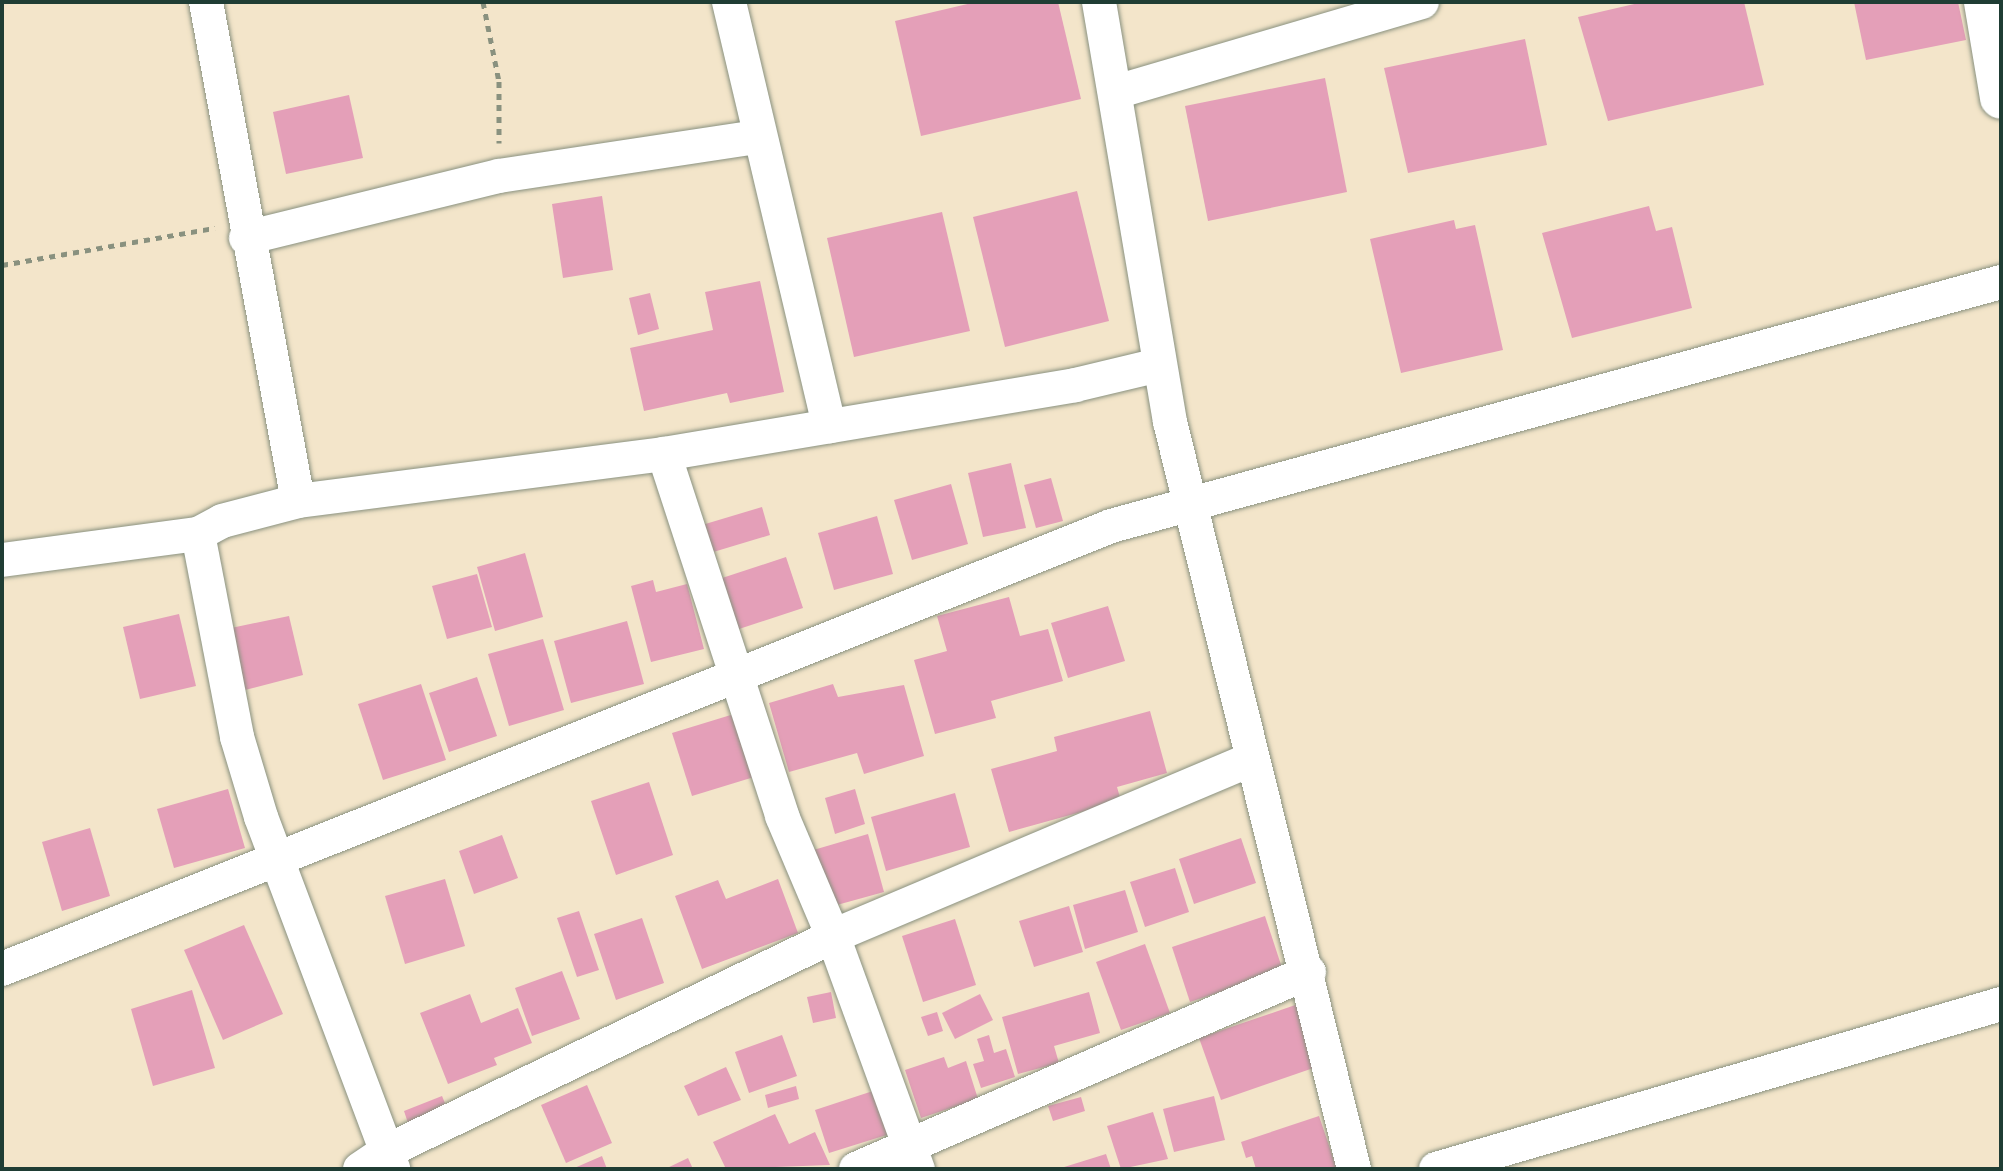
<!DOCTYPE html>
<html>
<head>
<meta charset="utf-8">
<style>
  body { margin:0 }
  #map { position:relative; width:2003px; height:1171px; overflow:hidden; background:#f3e5ca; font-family:"IM FELL Great Primer",serif }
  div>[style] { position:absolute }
  .building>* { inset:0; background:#e49fb8 }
  .path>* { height:5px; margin-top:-2.5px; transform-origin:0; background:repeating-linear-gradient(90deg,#89917f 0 6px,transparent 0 12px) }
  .roads { filter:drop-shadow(0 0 2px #89917f) drop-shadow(0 0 2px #89917f) }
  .minor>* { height:34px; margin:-17px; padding:0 17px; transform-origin:17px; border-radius:17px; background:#fff }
  .tertiary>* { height:42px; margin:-21px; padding:0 21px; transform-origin:21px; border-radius:21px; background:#fff }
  span { translate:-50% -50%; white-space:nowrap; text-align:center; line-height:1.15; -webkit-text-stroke:6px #fdfcf7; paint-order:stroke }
  .frame { position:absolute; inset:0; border:4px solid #1f3d34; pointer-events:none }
</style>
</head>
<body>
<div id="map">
  <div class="building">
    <div style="clip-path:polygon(976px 2px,1058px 2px,1081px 99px,921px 136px,895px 21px)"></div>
    <div style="clip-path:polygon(1643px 2px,1744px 2px,1764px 85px,1608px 121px,1578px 17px)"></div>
    <div style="clip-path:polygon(1854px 2px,1958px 2px,1966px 40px,1866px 60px)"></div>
    <div style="clip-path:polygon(1525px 39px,1547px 145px,1408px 173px,1384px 68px)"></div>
    <div style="clip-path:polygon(1325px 78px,1347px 192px,1208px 221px,1185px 106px)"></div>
    <div style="clip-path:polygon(349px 95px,363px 158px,286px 174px,273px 112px)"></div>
    <div style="clip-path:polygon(1077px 191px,1109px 321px,1005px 347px,973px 217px)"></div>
    <div style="clip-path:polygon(602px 196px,613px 270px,563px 278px,552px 204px)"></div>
    <div style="clip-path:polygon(1649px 206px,1656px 231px,1672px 227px,1692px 308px,1572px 338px,1542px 233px)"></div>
    <div style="clip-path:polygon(942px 212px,970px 331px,854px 357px,827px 238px)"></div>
    <div style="clip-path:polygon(1454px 220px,1456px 229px,1475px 225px,1503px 350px,1401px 373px,1370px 239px)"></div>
    <div style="clip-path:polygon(760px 281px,784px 392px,730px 403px,727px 393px,644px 411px,630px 348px,713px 330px,705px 292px)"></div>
    <div style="clip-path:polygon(650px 293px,659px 329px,638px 335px,629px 298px)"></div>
    <div style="clip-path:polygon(1011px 463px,1026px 528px,983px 537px,968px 473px)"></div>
    <div style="clip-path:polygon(1051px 478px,1063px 521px,1036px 528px,1024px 485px)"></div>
    <div style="clip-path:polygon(951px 484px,968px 544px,912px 560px,894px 500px)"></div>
    <div style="clip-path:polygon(762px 507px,770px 535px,710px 553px,702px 525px)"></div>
    <div style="clip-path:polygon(877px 516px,893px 574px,834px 590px,818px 533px)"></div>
    <div style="clip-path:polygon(525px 553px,543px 617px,495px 631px,477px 567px)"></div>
    <div style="clip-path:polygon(786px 557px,803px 608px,733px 631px,716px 580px)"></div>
    <div style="clip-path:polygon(477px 574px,492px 627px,447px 639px,432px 586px)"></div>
    <div style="clip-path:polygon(653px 580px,656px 592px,687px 584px,704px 649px,651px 662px,631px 586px)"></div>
    <div style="clip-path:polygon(1009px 597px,1020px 636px,1048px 629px,1063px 681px,991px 701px,996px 718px,935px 734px,914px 660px,947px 651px,937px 616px)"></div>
    <div style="clip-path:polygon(1108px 606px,1125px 661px,1068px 678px,1051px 623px)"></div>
    <div style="clip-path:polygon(179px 614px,196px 686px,140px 699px,123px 627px)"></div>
    <div style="clip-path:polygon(289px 616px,303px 675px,245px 690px,231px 628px)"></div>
    <div style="clip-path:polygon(627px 621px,644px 684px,571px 703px,554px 641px)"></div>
    <div style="clip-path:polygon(543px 639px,564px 710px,509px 726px,488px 654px)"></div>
    <div style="clip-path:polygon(477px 677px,497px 736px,449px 752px,429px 693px)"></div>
    <div style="clip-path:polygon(421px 684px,446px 760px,383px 780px,358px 704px)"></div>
    <div style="clip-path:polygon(833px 684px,838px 697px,904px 685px,924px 756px,864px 774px,857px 753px,789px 772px,769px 703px)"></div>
    <div style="clip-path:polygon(1150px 711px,1167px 773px,1117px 787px,1121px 801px,1009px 832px,991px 769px,1057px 751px,1054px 737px)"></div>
    <div style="clip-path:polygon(734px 714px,754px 777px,692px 796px,672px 733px)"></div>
    <div style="clip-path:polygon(649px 782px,673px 855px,616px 875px,591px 801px)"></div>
    <div style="clip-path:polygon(228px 789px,245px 848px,174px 868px,157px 809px)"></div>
    <div style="clip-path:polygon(855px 789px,865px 824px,835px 834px,825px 798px)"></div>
    <div style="clip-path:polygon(955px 793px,970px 847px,886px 871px,871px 817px)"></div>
    <div style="clip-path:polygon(90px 828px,110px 896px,62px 911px,42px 842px)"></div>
    <div style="clip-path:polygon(868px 834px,884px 892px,826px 908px,810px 851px)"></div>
    <div style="clip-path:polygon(502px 835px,518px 878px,474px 894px,459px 851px)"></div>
    <div style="clip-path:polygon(1241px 838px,1256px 883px,1194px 904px,1179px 859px)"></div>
    <div style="clip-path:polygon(1175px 868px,1189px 912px,1145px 927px,1130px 882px)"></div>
    <div style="clip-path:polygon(445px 879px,465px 946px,405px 964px,385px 896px)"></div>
    <div style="clip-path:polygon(778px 879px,798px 933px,702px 969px,675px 896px,718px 880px,726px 899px)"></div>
    <div style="clip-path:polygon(1125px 890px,1138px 932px,1085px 949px,1073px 905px)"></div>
    <div style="clip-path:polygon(1069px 906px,1083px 952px,1034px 967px,1019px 921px)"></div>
    <div style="clip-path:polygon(579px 911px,599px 970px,577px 977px,557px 918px)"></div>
    <div style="clip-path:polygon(1265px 916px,1283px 971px,1190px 1002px,1172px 947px)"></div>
    <div style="clip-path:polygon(642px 918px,664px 983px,616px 1000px,594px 934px)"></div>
    <div style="clip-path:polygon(955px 919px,976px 985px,923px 1002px,902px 936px)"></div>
    <div style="clip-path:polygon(244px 925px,283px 1014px,223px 1040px,184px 950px)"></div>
    <div style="clip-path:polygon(1145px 944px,1170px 1013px,1121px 1030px,1096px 962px)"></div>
    <div style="clip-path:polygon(562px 971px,580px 1019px,532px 1036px,515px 988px)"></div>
    <div style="clip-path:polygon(192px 990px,215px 1068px,153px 1086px,131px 1009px)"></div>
    <div style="clip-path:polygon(831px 992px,836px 1018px,813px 1023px,807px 997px)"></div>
    <div style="clip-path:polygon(1089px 992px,1100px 1033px,1054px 1046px,1059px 1063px,1018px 1074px,1002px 1017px)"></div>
    <div style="clip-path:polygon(470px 994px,481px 1023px,518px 1008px,532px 1043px,494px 1058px,497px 1065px,448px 1084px,420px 1013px)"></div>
    <div style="clip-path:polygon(980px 994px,993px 1020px,955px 1039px,942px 1013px)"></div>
    <div style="clip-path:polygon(1304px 1002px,1325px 1064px,1221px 1100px,1199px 1038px)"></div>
    <div style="clip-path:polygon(937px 1012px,943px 1031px,928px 1036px,921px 1017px)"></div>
    <div style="clip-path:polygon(782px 1035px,797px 1076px,749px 1093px,735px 1052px)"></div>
    <div style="clip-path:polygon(989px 1035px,994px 1053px,1006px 1049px,1015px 1077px,981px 1088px,973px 1064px,984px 1061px,977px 1039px)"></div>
    <div style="clip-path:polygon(944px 1057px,948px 1068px,966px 1061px,978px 1099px,921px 1118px,905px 1070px)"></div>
    <div style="clip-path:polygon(726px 1067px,741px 1100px,698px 1116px,684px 1086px)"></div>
    <div style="clip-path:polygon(587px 1085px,612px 1143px,566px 1163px,541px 1105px)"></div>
    <div style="clip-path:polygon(796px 1086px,799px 1099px,768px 1108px,765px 1095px)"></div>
    <div style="clip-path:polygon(879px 1089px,893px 1133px,829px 1153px,815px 1110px)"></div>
    <div style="clip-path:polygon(442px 1096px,447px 1108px,408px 1123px,404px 1111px)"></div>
    <div style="clip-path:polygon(1214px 1096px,1225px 1140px,1174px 1152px,1163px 1109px)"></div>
    <div style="clip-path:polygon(1081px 1097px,1085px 1111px,1053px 1121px,1048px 1106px)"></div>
    <div style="clip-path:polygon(1153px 1112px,1168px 1159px,1121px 1169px,1107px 1126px)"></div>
    <div style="clip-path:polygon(775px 1114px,789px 1144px,815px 1132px,830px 1165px,726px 1169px,713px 1142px)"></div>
    <div style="clip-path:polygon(1319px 1116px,1337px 1169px,1256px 1169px,1252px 1156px,1246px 1158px,1241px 1142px)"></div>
    <div style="clip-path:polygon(1106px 1154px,1111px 1169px,1061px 1169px,1061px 1168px)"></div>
    <div style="clip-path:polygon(602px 1156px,607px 1169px,572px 1169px)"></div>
    <div style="clip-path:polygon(688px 1158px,693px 1169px,665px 1169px)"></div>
  </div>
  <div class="path">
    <div style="left:483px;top:2px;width:81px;rotate:78.6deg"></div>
    <div style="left:499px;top:81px;width:62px;rotate:90deg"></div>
    <div style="left:2px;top:265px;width:216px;rotate:-9.9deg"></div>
  </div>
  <div class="roads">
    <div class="minor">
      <div style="left:206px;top:2px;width:507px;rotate:79.55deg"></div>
      <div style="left:729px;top:2px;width:436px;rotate:76.7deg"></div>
      <div style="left:1099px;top:2px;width:426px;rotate:80.4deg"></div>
      <div style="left:1170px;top:422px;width:769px;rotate:76.16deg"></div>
      <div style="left:1116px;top:92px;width:319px;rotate:-16.4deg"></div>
      <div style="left:246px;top:238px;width:260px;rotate:-13.8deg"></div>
      <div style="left:499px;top:176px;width:262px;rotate:-8.6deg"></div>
      <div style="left:664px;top:454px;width:381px;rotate:71.9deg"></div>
      <div style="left:782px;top:816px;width:130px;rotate:67deg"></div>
      <div style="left:833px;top:936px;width:248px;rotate:70deg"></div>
      <div style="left:198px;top:534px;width:207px;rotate:79.1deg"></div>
      <div style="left:237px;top:737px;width:84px;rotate:73.3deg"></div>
      <div style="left:261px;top:817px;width:376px;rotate:69.4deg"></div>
      <div style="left:2px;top:560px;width:198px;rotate:-7.6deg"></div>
      <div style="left:198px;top:534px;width:27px;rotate:-28deg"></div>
      <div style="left:222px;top:521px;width:79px;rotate:-14.7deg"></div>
      <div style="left:298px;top:501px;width:369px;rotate:-7.3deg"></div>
      <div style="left:664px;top:454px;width:417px;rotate:-9.5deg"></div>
      <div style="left:1075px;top:385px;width:86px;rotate:-13.4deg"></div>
      <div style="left:2px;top:969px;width:1194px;rotate:-21.77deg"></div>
      <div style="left:1111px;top:526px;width:923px;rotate:-15.33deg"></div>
      <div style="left:360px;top:1169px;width:30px;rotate:-34deg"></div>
      <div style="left:385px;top:1152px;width:497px;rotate:-25.7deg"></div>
      <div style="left:833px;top:936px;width:454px;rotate:-22.9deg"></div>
      <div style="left:856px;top:1169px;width:494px;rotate:-23.5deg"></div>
      <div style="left:1436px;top:1169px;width:589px;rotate:-16.28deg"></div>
    </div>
    <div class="tertiary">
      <div style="left:1985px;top:2px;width:97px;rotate:80.5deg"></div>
    </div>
  </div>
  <div class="frame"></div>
</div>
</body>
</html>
